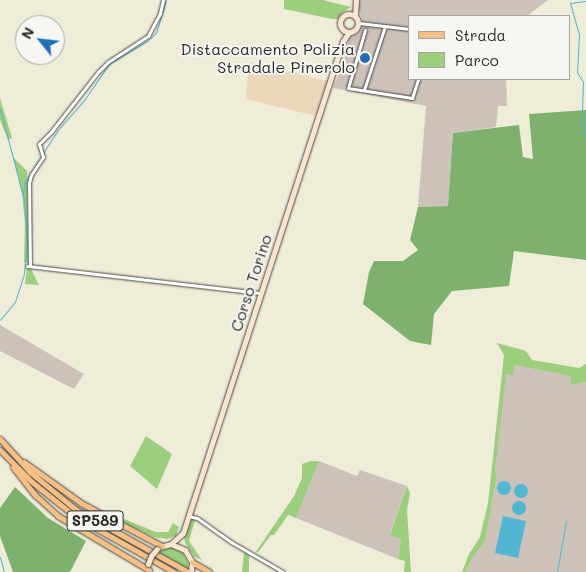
<!DOCTYPE html>
<html>
<head>
<meta charset="utf-8">
<style>
  body { margin:0 }
  #map { position:relative; width:586px; height:572px; overflow:hidden; background:#efecd8; font-family:Mali,sans-serif }
  div>[style] { position:absolute }
  .built>* { inset:0; background:#edd7bb }
  .industrial>* { inset:0; background:#ccc2b9 }
  .green>* { inset:0; background:#9cce7e }
  .forest>* { inset:0; background:#7db16d }
  .water>* { inset:0; background:#53b6d2 }
  .round { border-radius:50% }
  .stream>* { height:1px; margin:-0.5px; padding:0 0.5px; transform-origin:0.5px; border-radius:0.5px; background:#53b6d2 }
  .roads { filter:drop-shadow(0 0 1px #484845) drop-shadow(0 0 1px #484845) }
  .minor>* { height:3px; margin:-1.5px; padding:0 1.5px; transform-origin:1.5px; border-radius:1.5px; background:#fff }
  .secondary>* { height:5px; margin:-2.5px; padding:0 2.5px; transform-origin:2.5px; border-radius:2.5px; background:#fbe5cf }
  .secondary>.ring { margin:-2.5px; padding:0; box-sizing:content-box; background:none; border:5px solid #fbe5cf; border-radius:50% }
  .primary>* { height:5px; margin:-2.5px; padding:0 2.5px; transform-origin:2.5px; border-radius:2.5px; background:#f5bf86 }
  .bridges { filter:drop-shadow(0 0 1px #484845) drop-shadow(0 0 1px #484845) }
  .secondary-bridge>* { height:5px; margin:-2.5px; padding:0 2.5px; transform-origin:2.5px; border-radius:2.5px; background:#fbe5cf }
  .dots>* { width:14px; height:14px; translate:-50% -50%; box-sizing:border-box; border:2px solid #f6f6f2; border-radius:50% }
  span { translate:-50% -50%; white-space:nowrap; text-align:center; line-height:1.15; -webkit-text-stroke:4px #f6f6f2; paint-order:stroke }
  .shield-label span { padding:1px 4px; background:#f6f6f2; border:1px solid; border-radius:4px; -webkit-text-stroke-width:0 }
  .shield-label { font-size:15px; color:#2b2b2b; font-weight:700 }
  .poi-label { font-size:16px; color:#2b2b2b }
  .right { translate:-100% -50%; text-align:right }
  .street-label { font-size:16px; color:#2b2b2b }
  .legend { position:absolute; left:408px; top:15px; width:162px; height:65px; box-sizing:border-box; background:#f6f6f2; border:1px solid #a5a5a2; margin:0; padding:6px 9px; list-style:none; font-size:15px; color:#2b2b2b }
  .legend li { display:flex; align-items:center; gap:10px; height:25px }
  .legend b { width:25px; border:1px solid #a5a5a2 }
  .north { position:absolute; left:15px; top:15px; width:50px; height:50px; box-sizing:border-box; background:#f6f6f2; border:1px solid #a5a5a2; border-radius:50%; rotate:299deg; font-size:14px; font-weight:700; line-height:20px; text-align:center; color:#2b2b2b }
  .north::after { content:''; display:block; margin:auto; width:18px; height:22px; background:#1f6fb2; clip-path:polygon(50% 0,100% 100%,50% 72%,0 100%) }
</style>
</head>
<body>
<div id="map">
  <div class="built">
    <div style="clip-path:polygon(249px 62px,328px 81px,316px 116px,246px 99px)"></div>
  </div>
  <div class="industrial">
    <div style="clip-path:polygon(360px 0,548px 0,527px 16px,410px 16px,410px 79px,506px 79px,507px 106px,498px 106px,496px 127px,453px 133px,448px 206px,418px 207px,426px 106px,333px 88px,343px 65px,349px 38px,359px 32px,363px 21px,358px 8px)"></div>
    <div style="clip-path:polygon(0 325px,84px 374px,74px 389px,0 351px)"></div>
    <div style="clip-path:polygon(514px 365px,572px 376px,571px 385px,586px 382px,586px 572px,466px 572px,472px 558px,485px 542px,497px 475px,495px 471px,503px 385px,506px 373px)"></div>
    <div style="clip-path:polygon(319px 461px,357px 476px,360px 470px,407px 486px,390px 534px,401px 539px,398px 559px,296px 518px)"></div>
  </div>
  <div class="green">
    <div style="clip-path:polygon(284px 0,323px 0,351px 7px,342px 13px,338px 19px,332px 19px,284px 9px)"></div>
    <div style="clip-path:polygon(0 98px,12px 138px,8px 140px,0 120px)"></div>
    <div style="clip-path:polygon(13px 157px,27px 171px,28px 263px,24px 262px,25px 223px,22px 194px)"></div>
    <div style="clip-path:polygon(27px 268px,31px 269px,39px 285px,25px 284px)"></div>
    <div style="clip-path:polygon(497px 343px,526px 351px,532px 360px,579px 368px,586px 364px,586px 382px,571px 385px,571px 376px,514px 365px,513px 375px,506px 374px,495px 471px,497px 475px,485px 542px,472px 558px,466px 572px,462px 572px,469px 554px,480px 537px,488px 503px,504px 355px)"></div>
    <div style="clip-path:polygon(146px 436px,172px 454px,157px 489px,130px 466px)"></div>
    <div style="clip-path:polygon(311px 461px,319px 461px,296px 518px,288px 515px,274px 535px,271px 535px,259px 551px,255px 553px,294px 496px,302px 478px,302px 464px)"></div>
    <div style="clip-path:polygon(407px 486px,410px 493px,407px 510px,411px 572px,404px 572px,405px 561px,398px 559px,401px 539px,390px 535px)"></div>
    <div style="clip-path:polygon(191px 518px,195px 520px,189px 541px,202px 560px,195px 557px,185px 543px,184px 536px)"></div>
    <div style="clip-path:polygon(124px 519px,156px 532px,168px 532px,173px 523px,179px 527px,176px 536px,167px 539px,154px 537px,122px 522px)"></div>
    <div style="clip-path:polygon(166px 548px,172px 548px,182px 552px,188px 563px,188px 569px,158px 552px)"></div>
    <div style="clip-path:polygon(244px 553px,249px 555px,249px 572px,242px 572px)"></div>
  </div>
  <div class="forest">
    <div style="clip-path:polygon(586px 110px,586px 260px,514px 251px,509px 286px,452px 291px,434px 314px,431px 345px,410px 341px,363px 304px,369px 272px,374px 261px,403px 261px,418px 250px,410px 240px,418px 207px,448px 206px,453px 133px,519px 125px,523px 157px,533px 159px,529px 114px)"></div>
    <div style="clip-path:polygon(15px 487px,48px 518px,86px 541px,70px 572px,13px 572px,0 536px,0 508px)"></div>
  </div>
  <div class="water">
    <div class="round" style="left:497px;top:481px;width:14px;height:14px"></div>
    <div class="round" style="left:514px;top:484px;width:14px;height:14px"></div>
    <div class="round" style="left:512px;top:501px;width:14px;height:14px"></div>
    <div style="clip-path:polygon(503px 516px,526px 521px,518px 558px,495px 553px)"></div>
  </div>
  <div class="stream">
    <div style="left:586px;top:1px;width:16px;rotate:173deg"></div>
    <div style="left:570px;top:3px;width:33px;rotate:74deg"></div>
    <div style="left:579px;top:35px;width:37px;rotate:93deg"></div>
    <div style="left:577px;top:72px;width:12px;rotate:59deg"></div>
    <div style="left:583px;top:82px;width:30px;rotate:92deg"></div>
    <div style="left:582px;top:112px;width:27px;rotate:82deg"></div>
    <div style="left:0;top:109px;width:93px;rotate:75.1deg"></div>
    <div style="left:24px;top:199px;width:45px;rotate:86.2deg"></div>
    <div style="left:27px;top:244px;width:30px;rotate:96deg"></div>
    <div style="left:24px;top:274px;width:29px;rotate:108deg"></div>
    <div style="left:15px;top:302px;width:23px;rotate:130deg"></div>
    <div style="left:43px;top:153px;width:27px;rotate:-57deg"></div>
    <div style="left:58px;top:130px;width:41px;rotate:-48.9deg"></div>
    <div style="left:85px;top:99px;width:42px;rotate:-55.6deg"></div>
    <div style="left:109px;top:64px;width:44px;rotate:-31.2deg"></div>
    <div style="left:147px;top:41px;width:12px;rotate:-42deg"></div>
    <div style="left:156px;top:33px;width:34px;rotate:-73deg"></div>
    <div style="left:23px;top:194px;width:13px;rotate:-81deg"></div>
    <div style="left:25px;top:181px;width:29px;rotate:-56deg"></div>
    <div style="left:0;top:557px;width:16px;rotate:75deg"></div>
    <div style="left:557px;top:572px;width:52px;rotate:-80deg"></div>
  </div>
  <div class="roads">
    <div class="minor">
      <div style="left:359px;top:23px;width:51px;rotate:6.7deg"></div>
      <div style="left:365px;top:30px;width:60px;rotate:106.3deg"></div>
      <div style="left:348px;top:88px;width:65px;rotate:8.9deg"></div>
      <div style="left:412px;top:98px;width:20px;rotate:-72deg"></div>
      <div style="left:364px;top:90px;width:67px;rotate:-71.8deg"></div>
      <div style="left:27px;top:266px;width:235px;rotate:6.6deg"></div>
      <div style="left:30px;top:266px;width:83px;rotate:-90.7deg"></div>
      <div style="left:29px;top:183px;width:8px;rotate:-76deg"></div>
      <div style="left:31px;top:175px;width:22px;rotate:-56deg"></div>
      <div style="left:43px;top:157px;width:14px;rotate:-107deg"></div>
      <div style="left:39px;top:144px;width:17px;rotate:-45deg"></div>
      <div style="left:51px;top:132px;width:76px;rotate:-51.9deg"></div>
      <div style="left:98px;top:72px;width:14px;rotate:-45deg"></div>
      <div style="left:108px;top:62px;width:48px;rotate:-33deg"></div>
      <div style="left:148px;top:36px;width:26px;rotate:-62deg"></div>
      <div style="left:160px;top:13px;width:13px;rotate:-77deg"></div>
      <div style="left:189px;top:516px;width:8px;rotate:14deg"></div>
      <div style="left:197px;top:518px;width:42px;rotate:35.2deg"></div>
      <div style="left:231px;top:542px;width:60px;rotate:30deg"></div>
    </div>
    <div class="secondary">
      <div class="ring" style="left:340px;top:14px;width:13px;height:13px"></div>
      <div style="left:355px;top:15px;width:15px;rotate:-86deg"></div>
      <div style="left:171px;top:544px;width:16px;rotate:-43deg"></div>
      <div style="left:183px;top:533px;width:517px;rotate:-71.99deg"></div>
      <div style="left:343px;top:41px;width:11px;rotate:-56deg"></div>
      <div style="left:159px;top:547px;width:12px;rotate:-14deg"></div>
      <div style="left:171px;top:544px;width:15px;rotate:23deg"></div>
      <div style="left:185px;top:550px;width:14px;rotate:60deg"></div>
      <div style="left:192px;top:562px;width:10px;rotate:96deg"></div>
    </div>
    <div class="primary">
      <div style="left:0;top:439px;width:45px;rotate:47.7deg"></div>
      <div style="left:30px;top:472px;width:58px;rotate:39.4deg"></div>
      <div style="left:75px;top:509px;width:129px;rotate:29.1deg"></div>
      <div style="left:0;top:450px;width:45px;rotate:45deg"></div>
      <div style="left:32px;top:482px;width:56px;rotate:38.5deg"></div>
      <div style="left:76px;top:517px;width:112px;rotate:29.3deg"></div>
      <div style="left:24px;top:462px;width:70px;rotate:35.7deg"></div>
      <div style="left:81px;top:503px;width:92px;rotate:28deg"></div>
      <div style="left:13px;top:467px;width:36px;rotate:52deg"></div>
      <div style="left:35px;top:495px;width:31px;rotate:42deg"></div>
      <div style="left:58px;top:516px;width:106px;rotate:30.7deg"></div>
      <div style="left:192px;top:562px;width:20px;rotate:30deg"></div>
    </div>
  </div>
  <div class="bridges">
    <div class="secondary-bridge">
      <div style="left:148px;top:564px;width:9px;rotate:-69deg"></div>
      <div style="left:151px;top:556px;width:9px;rotate:-49deg"></div>
    </div>
  </div>
  <div class="dots">
    <div style="left:365px;top:58px;background:#1f6fb2"></div>
  </div>
  <div class="shield-label">
    <span style="left:95px;top:521px">SP589</span>
  </div>
  <div class="poi-label">
    <span class="right" style="left:355px;top:58px">Distaccamento Polizia<br>Stradale Pinerolo</span>
  </div>
  <div class="street-label">
    <span style="left:251px;top:283px;rotate:-72deg">Corso Torino</span>
  </div>
  <ul class="legend">
  <li><b style="height:6px;background:#f5bf86"></b>Strada</li>
  <li><b style="height:14px;background:#9cce7e"></b>Parco</li>
  </ul>
  <div class="north">N</div>
</div>
</body>
</html>
